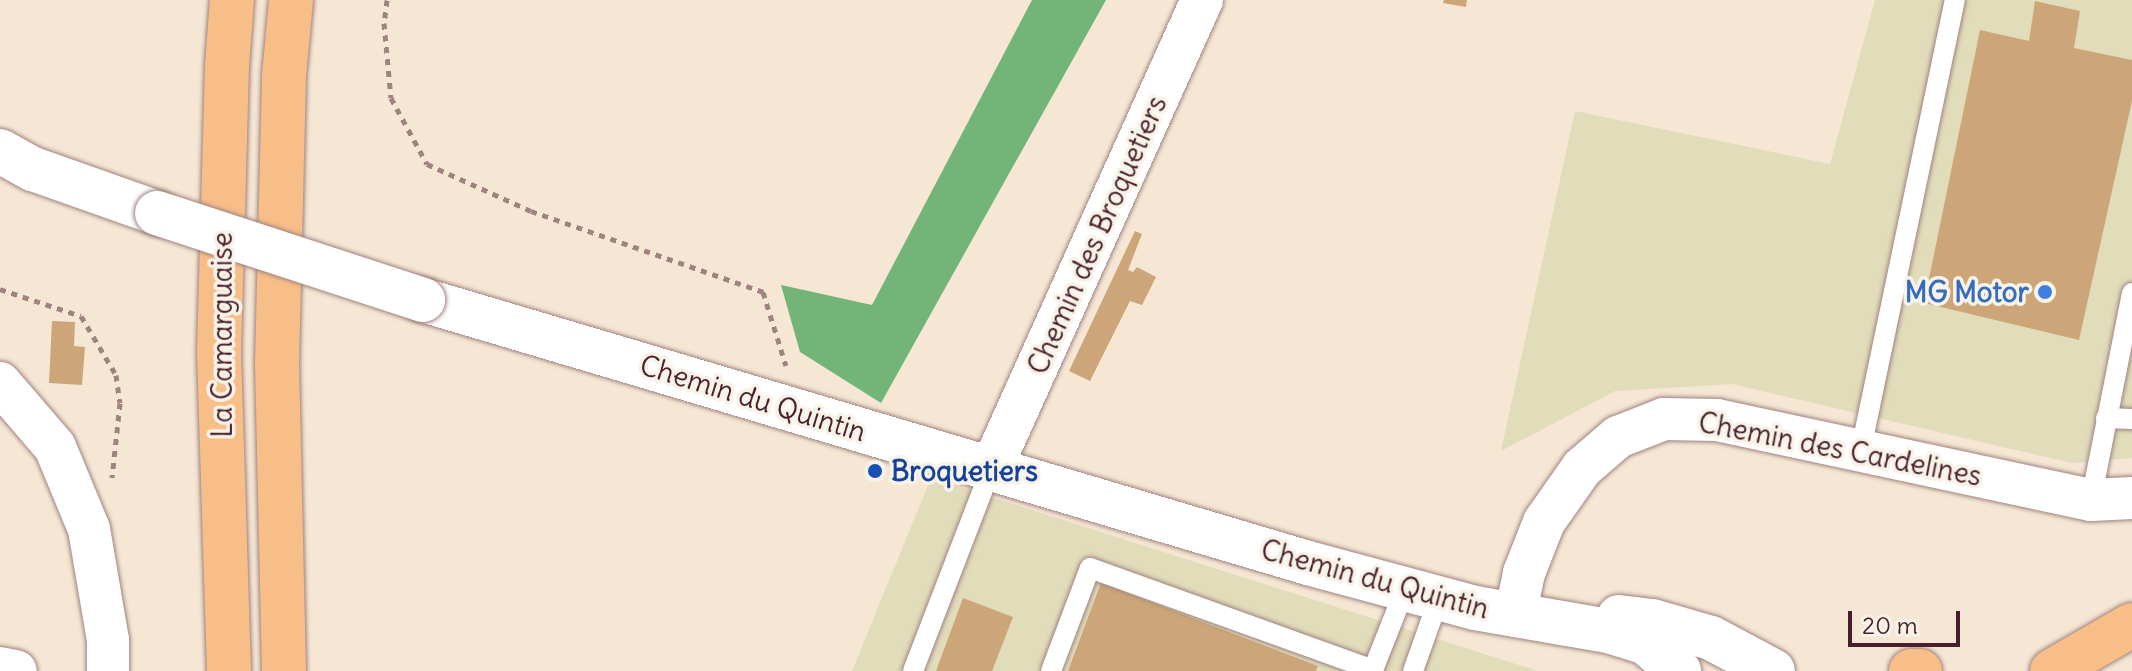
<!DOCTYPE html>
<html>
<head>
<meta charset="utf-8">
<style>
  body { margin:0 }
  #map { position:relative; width:2132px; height:671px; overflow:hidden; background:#f6e7d4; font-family:Delius,sans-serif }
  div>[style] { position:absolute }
  .built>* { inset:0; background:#e1dcba }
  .forest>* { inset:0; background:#73b578 }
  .building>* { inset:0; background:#cca678 }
  .path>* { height:5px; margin-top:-2.5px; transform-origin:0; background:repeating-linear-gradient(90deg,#a08380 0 6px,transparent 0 12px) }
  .roads { filter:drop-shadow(0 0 2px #a08380) drop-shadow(0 0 2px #a08380) }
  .service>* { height:20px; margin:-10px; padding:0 10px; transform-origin:10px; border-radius:10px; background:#fff }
  .minor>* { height:42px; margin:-21px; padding:0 21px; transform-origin:21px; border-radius:21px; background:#fff }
  .tertiary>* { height:44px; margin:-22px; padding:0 22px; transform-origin:22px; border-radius:22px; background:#fff }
  .primary>* { height:44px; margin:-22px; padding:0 22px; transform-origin:22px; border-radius:22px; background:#f7be88 }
  .motorway>* { height:44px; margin:-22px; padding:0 22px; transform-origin:22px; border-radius:22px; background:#f7be88 }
  .bridges { filter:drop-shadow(0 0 2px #a08380) drop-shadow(0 0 2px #a08380) }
  .tertiary-bridge>* { height:44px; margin:-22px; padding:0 22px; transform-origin:22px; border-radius:22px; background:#fff }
  .dots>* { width:22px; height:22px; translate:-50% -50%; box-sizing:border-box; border:4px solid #f7f3e8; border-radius:50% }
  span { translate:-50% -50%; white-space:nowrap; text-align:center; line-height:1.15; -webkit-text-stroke:7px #f7f3e8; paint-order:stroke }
  .street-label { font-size:28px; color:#4a1f2b }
  .shop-label { font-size:28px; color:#366cbe; font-weight:700 }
  .right { translate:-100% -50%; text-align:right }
  .transit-label { font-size:28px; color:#164399; font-weight:700 }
  .left { translate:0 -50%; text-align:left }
  .scale { position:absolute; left:1848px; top:611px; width:112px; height:36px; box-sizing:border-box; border:4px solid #4a1f2b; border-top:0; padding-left:10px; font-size:24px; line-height:28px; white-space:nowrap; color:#4a1f2b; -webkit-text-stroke:6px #f7f3e8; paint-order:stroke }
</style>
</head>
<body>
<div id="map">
  <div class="built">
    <div style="clip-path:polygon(1875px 0,2132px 0,2132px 458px,2072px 463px,1732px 384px,1615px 391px,1501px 451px,1575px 111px,1830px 164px)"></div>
    <div style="clip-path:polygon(931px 478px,1538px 671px,852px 671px)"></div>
  </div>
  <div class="forest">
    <div style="clip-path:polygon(1032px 0,1106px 0,881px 403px,800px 352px,781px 285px,872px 305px)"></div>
  </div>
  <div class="building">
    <div style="clip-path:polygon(1444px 0,1467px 0,1466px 7px,1443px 3px)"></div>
    <div style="clip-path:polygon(2035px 1px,2080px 11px,2074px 48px,2132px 60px,2132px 101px,2079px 340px,1924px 303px,1980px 30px,2029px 41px)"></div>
    <div style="clip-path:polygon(1135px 231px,1142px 234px,1128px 270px,1133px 272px,1137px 267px,1156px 277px,1142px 305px,1130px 301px,1090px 381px,1069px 371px)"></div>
    <div style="clip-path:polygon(52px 321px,75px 322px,74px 346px,85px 347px,82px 385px,49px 383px)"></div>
    <div style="clip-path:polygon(1101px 583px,1318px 666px,1316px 671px,1068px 671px)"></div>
    <div style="clip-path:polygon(963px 598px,1013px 617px,992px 671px,936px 671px)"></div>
  </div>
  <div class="path">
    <div style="left:387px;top:0;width:23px;rotate:97deg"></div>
    <div style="left:384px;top:23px;width:75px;rotate:84.7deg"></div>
    <div style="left:391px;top:98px;width:75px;rotate:61.4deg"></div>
    <div style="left:427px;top:164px;width:114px;rotate:24.3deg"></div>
    <div style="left:531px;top:211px;width:246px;rotate:19.2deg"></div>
    <div style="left:763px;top:292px;width:77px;rotate:72.7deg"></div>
    <div style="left:0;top:289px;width:85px;rotate:18.4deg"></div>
    <div style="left:81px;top:316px;width:69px;rotate:59.3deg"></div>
    <div style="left:116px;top:375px;width:28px;rotate:82deg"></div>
    <div style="left:120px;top:403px;width:75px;rotate:96.1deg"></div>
  </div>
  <div class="roads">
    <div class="service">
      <div style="left:2106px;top:418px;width:26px;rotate:2deg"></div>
      <div style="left:1861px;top:449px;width:459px;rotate:-78.2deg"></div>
      <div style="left:2091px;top:500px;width:211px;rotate:-78.8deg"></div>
      <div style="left:913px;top:671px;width:217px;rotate:-68.9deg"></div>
      <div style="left:1051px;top:671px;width:110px;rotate:-69.3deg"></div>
      <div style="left:1090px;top:568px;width:301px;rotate:19.8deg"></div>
      <div style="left:1373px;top:670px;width:87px;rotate:-68.4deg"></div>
      <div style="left:1413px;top:671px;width:77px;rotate:-70.4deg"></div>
    </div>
    <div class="minor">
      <div style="left:0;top:383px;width:84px;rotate:49.3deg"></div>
      <div style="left:55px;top:447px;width:89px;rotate:67.5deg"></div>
      <div style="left:89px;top:529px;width:113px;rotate:80.3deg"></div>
      <div style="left:108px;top:640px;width:31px;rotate:90deg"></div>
      <div style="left:991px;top:469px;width:514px;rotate:-65.78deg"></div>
      <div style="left:1515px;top:616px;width:44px;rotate:-78.2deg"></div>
      <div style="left:1524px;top:573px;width:55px;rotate:-68.6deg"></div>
      <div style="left:1544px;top:522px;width:66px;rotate:-54.9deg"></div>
      <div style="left:1582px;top:468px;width:48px;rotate:-40.7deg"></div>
      <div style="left:1618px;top:437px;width:49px;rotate:-21.4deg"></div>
      <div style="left:1664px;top:419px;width:53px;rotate:1.1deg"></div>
      <div style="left:1717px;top:420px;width:382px;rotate:12.1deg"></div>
      <div style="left:2091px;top:500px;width:41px;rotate:-2.8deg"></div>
      <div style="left:0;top:668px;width:16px;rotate:11deg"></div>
    </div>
    <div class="tertiary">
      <div style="left:0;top:151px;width:38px;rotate:29deg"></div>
      <div style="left:33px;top:169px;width:132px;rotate:19.5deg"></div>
      <div style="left:423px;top:300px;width:923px;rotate:16.55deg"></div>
      <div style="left:1308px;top:563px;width:173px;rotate:15.1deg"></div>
      <div style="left:1475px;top:608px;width:135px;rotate:9.8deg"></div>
      <div style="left:1608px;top:631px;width:39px;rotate:17deg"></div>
      <div style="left:1645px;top:642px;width:45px;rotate:40.5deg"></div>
      <div style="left:1619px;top:617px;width:33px;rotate:7deg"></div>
      <div style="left:1652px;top:621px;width:61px;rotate:16.1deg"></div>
      <div style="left:1711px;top:638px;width:70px;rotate:28deg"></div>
    </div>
    <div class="primary">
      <div style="left:1911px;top:671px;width:9px"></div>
      <div style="left:2052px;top:671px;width:92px;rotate:-29.9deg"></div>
    </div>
    <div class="motorway">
      <div style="left:229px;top:671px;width:318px;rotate:-91.8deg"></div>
      <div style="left:219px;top:353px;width:287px;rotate:-88.4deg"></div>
      <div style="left:227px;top:66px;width:66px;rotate:-85.7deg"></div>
      <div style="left:284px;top:671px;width:307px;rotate:-91.3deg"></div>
      <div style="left:277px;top:364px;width:288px;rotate:-88.6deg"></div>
      <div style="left:284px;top:76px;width:76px;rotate:-84.7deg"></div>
    </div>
  </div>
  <div class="bridges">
    <div class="tertiary-bridge">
      <div style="left:157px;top:213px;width:280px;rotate:18.1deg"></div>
    </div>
  </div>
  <div class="dots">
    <div style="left:2045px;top:292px;background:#3f7fe0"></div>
    <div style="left:875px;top:471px;background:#1a4fb4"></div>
  </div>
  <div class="street-label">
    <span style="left:1097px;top:235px;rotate:-66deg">Chemin des Broquetiers</span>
    <span style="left:222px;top:335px;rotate:-90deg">La Camarguaise</span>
    <span style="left:753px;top:398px;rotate:17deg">Chemin du Quintin</span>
    <span style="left:1840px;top:449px;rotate:11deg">Chemin des Cardelines</span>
    <span style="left:1375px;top:579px;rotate:15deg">Chemin du Quintin</span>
  </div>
  <div class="shop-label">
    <span class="right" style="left:2029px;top:292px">MG Motor</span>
  </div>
  <div class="transit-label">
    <span class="left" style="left:891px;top:471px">Broquetiers</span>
  </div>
  <div class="scale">20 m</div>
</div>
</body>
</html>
